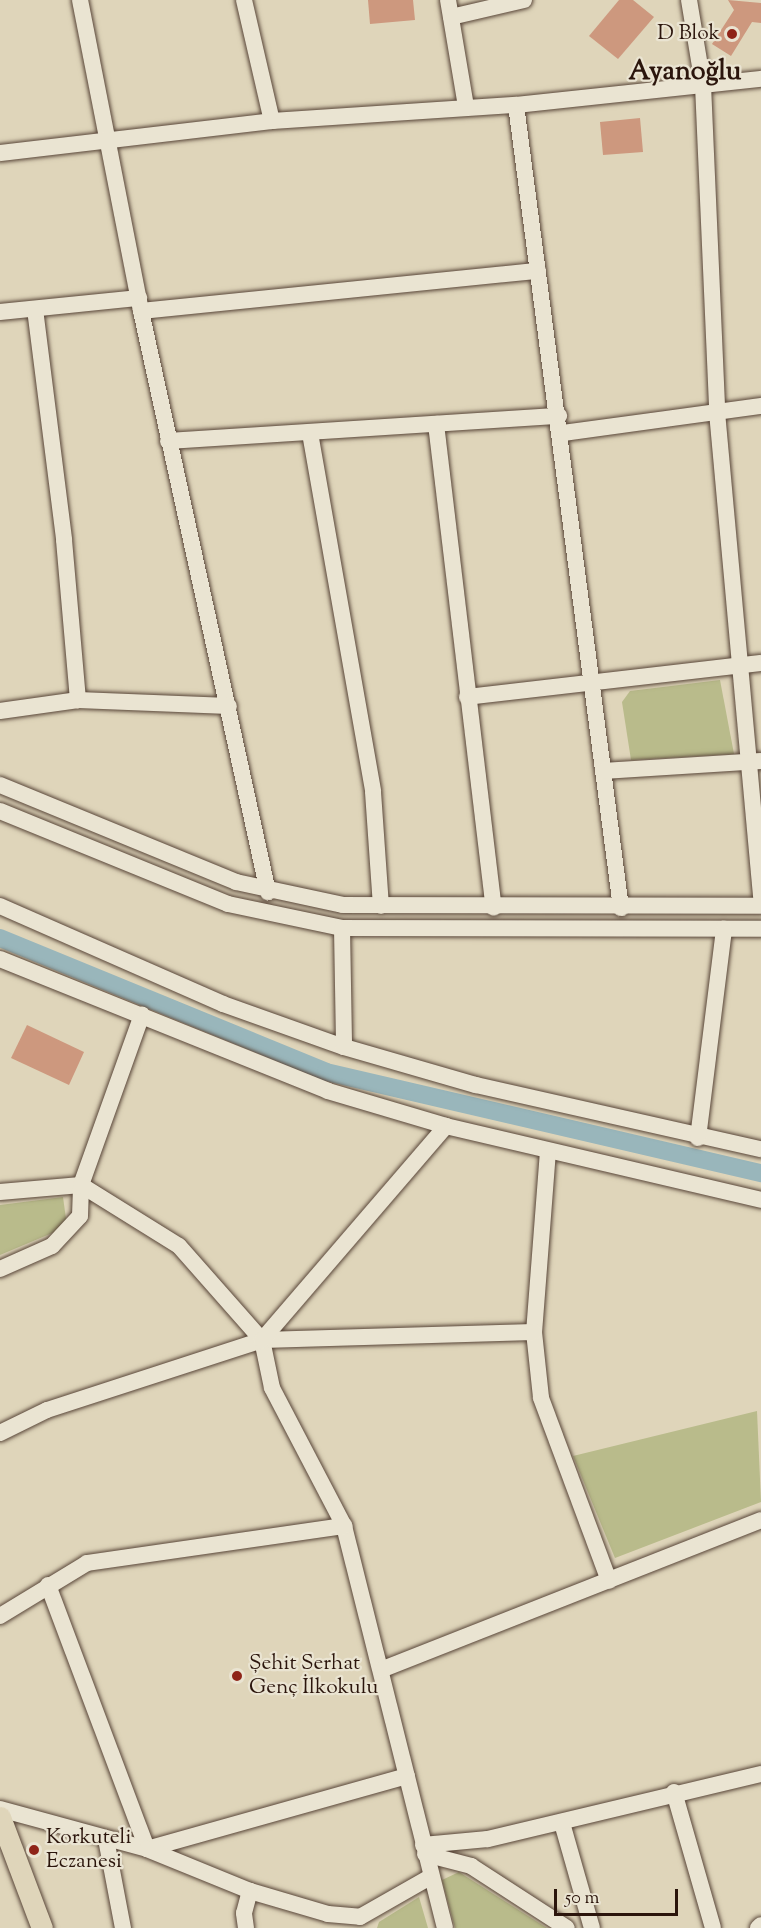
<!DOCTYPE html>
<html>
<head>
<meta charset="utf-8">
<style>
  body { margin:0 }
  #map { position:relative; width:761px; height:1928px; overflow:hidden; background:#dfd5ba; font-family:"Sorts Mill Goudy",serif }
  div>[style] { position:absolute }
  .green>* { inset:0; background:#b9bb8b }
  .canal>* { height:18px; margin:-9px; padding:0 9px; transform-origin:9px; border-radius:9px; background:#99b6bb }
  .building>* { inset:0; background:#cd987e }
  .roads { filter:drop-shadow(0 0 2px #584538) drop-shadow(0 0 2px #584538) }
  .minor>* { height:16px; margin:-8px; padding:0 8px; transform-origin:8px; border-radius:8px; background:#eae4d2 }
  .major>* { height:21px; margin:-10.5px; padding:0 10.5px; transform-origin:10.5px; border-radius:10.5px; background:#dfd5ba }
  .dots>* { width:16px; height:16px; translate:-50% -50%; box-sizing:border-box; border:3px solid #eae4d2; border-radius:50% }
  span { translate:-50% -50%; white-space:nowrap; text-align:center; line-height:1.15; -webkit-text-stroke:4.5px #eae4d2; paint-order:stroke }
  .poi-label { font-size:21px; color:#2b150c }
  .right { translate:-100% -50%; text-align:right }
  .left { translate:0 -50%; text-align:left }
  .district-label { font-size:27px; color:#2b150c; font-weight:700 }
  .scale { position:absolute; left:554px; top:1889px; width:124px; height:27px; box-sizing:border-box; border:3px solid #2b150c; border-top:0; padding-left:8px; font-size:18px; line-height:21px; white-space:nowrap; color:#2b150c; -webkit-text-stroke:4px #eae4d2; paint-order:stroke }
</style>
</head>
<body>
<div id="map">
  <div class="green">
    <div style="clip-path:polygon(720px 680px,734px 754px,631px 760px,622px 702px,630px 691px)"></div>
    <div style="clip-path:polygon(63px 1197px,66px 1219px,57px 1231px,0 1255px,0 1205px)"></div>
    <div style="clip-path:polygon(757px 1411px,761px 1502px,615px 1558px,573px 1456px)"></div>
    <div style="clip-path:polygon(459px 1872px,547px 1928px,455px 1928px,442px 1880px)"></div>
    <div style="clip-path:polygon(419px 1897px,428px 1928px,377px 1928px,379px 1922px)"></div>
  </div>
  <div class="canal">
    <div style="left:0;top:938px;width:352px;rotate:22.3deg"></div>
    <div style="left:326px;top:1072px;width:447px;rotate:13.1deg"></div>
  </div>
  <div class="building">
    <div style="clip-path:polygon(368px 0,413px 0,415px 20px,370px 24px)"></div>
    <div style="clip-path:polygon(619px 0,633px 0,654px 17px,618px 59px,589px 36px)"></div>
    <div style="clip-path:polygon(728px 0,761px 3px,761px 23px,752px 22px,731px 56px,712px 44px,734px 10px)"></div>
    <div style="clip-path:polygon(640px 118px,643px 152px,603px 155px,600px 122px)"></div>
    <div style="clip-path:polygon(27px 1025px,84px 1052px,69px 1085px,11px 1058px)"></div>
  </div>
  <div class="roads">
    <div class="minor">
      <div style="left:80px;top:0;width:317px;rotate:78.9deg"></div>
      <div style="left:141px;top:311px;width:595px;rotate:77.67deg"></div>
      <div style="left:244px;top:0;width:124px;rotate:77deg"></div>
      <div style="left:448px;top:0;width:108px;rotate:80.4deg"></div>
      <div style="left:689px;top:0;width:86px;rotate:80.6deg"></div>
      <div style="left:703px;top:85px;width:327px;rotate:87.5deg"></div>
      <div style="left:717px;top:412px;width:487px;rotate:84.8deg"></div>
      <div style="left:451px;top:17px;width:75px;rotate:-13.1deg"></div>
      <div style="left:516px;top:105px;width:810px;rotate:82.55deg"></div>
      <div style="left:0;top:153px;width:274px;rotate:-6.7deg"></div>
      <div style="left:272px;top:121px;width:245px;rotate:-3.8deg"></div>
      <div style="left:516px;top:105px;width:246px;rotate:-6.1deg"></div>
      <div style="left:35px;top:309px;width:233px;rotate:82.8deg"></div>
      <div style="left:64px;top:540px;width:161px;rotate:85deg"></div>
      <div style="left:141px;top:311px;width:399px;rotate:-5.8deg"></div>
      <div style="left:0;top:312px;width:140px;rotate:-5.8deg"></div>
      <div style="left:436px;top:424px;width:487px;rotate:83.2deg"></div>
      <div style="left:310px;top:433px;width:364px;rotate:80deg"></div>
      <div style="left:373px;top:792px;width:114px;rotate:86deg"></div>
      <div style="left:563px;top:433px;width:200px;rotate:-7.8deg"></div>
      <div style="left:168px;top:441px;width:392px;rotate:-3.7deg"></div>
      <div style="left:467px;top:697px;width:296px;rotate:-6.6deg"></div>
      <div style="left:0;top:711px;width:79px;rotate:-8deg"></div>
      <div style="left:78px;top:700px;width:151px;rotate:2.3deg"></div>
      <div style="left:603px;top:771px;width:158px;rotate:-3.6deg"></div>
      <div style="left:0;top:785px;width:255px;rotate:22.3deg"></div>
      <div style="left:236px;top:882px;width:109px;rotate:12.1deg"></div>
      <div style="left:343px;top:905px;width:418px;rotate:0.1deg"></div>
      <div style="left:0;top:811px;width:246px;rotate:22.2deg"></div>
      <div style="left:228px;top:904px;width:116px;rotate:11.9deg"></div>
      <div style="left:342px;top:928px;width:419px;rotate:0.1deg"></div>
      <div style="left:0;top:906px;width:244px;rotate:23.7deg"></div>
      <div style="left:223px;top:1004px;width:128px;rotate:19.6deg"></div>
      <div style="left:344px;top:1047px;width:137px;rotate:16.1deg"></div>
      <div style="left:476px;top:1085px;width:292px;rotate:12.7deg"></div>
      <div style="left:342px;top:928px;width:119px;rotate:89deg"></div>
      <div style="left:0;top:959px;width:354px;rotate:21.9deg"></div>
      <div style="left:328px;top:1091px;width:123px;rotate:16.5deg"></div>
      <div style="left:446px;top:1126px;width:324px;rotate:13.2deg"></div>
      <div style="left:698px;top:1138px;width:211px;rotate:-82.9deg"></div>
      <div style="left:548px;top:1151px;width:182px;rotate:94.4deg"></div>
      <div style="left:534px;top:1332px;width:66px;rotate:83.9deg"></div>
      <div style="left:541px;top:1398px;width:195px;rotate:69.6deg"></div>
      <div style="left:0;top:1192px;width:81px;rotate:-4.9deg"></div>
      <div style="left:81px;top:1185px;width:181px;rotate:-70.3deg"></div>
      <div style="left:0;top:1269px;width:57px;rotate:-23.9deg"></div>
      <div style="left:52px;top:1246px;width:41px;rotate:-47deg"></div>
      <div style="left:80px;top:1216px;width:31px;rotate:-88deg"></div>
      <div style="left:81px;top:1185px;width:115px;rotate:31.9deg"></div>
      <div style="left:179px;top:1246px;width:125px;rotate:48.6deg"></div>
      <div style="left:262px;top:1340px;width:49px;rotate:78.2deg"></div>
      <div style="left:272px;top:1388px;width:156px;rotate:62.4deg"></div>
      <div style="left:344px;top:1526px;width:414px;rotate:75.9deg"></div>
      <div style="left:262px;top:1340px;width:272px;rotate:-1.7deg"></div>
      <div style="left:0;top:1433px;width:52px;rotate:-26.1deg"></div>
      <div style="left:47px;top:1410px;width:226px;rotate:-18deg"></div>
      <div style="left:262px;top:1340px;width:282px;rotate:-49.3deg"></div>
      <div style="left:48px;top:1585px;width:282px;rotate:69.4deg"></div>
      <div style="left:147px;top:1849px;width:270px;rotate:-15.7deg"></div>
      <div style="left:0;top:1616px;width:102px;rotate:-31.3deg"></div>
      <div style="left:87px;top:1563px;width:260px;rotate:-8.2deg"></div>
      <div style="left:383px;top:1669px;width:406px;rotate:-21.5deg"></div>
      <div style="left:674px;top:1792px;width:141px;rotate:74deg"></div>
      <div style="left:0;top:1809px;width:152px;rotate:15.2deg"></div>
      <div style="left:147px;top:1849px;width:111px;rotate:22.2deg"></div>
      <div style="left:250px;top:1891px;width:81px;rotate:16.4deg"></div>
      <div style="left:328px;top:1914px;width:32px;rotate:5deg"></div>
      <div style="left:360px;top:1917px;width:81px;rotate:-29.7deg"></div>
      <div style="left:562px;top:1823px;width:109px;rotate:74.1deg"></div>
      <div style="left:106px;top:1839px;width:91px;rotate:79.2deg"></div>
      <div style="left:423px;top:1845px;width:65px;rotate:-5.3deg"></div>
      <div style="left:488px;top:1839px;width:281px;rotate:-13.4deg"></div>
      <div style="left:425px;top:1854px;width:48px;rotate:14.6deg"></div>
      <div style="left:471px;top:1866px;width:114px;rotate:32.9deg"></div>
      <div style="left:246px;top:1928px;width:15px;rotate:-98deg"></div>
      <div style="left:244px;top:1913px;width:23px;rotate:-75deg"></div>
      <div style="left:758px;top:1928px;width:4px;rotate:-45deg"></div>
    </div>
    <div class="major">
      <div style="left:0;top:1817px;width:119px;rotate:69.3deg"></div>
    </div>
  </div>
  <div class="dots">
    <div style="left:732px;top:34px;background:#8f2418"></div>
    <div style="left:237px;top:1676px;background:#8f2418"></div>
    <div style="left:34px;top:1850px;background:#8f2418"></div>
  </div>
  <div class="poi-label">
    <span class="right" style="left:720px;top:34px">D Blok</span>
    <span class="left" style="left:249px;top:1676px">Şehit Serhat<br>Genç İlkokulu</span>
    <span class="left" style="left:46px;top:1850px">Korkuteli<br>Eczanesi</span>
  </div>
  <div class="district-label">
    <span style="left:685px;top:73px">Ayanoğlu</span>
  </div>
  <div class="scale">50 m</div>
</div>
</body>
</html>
